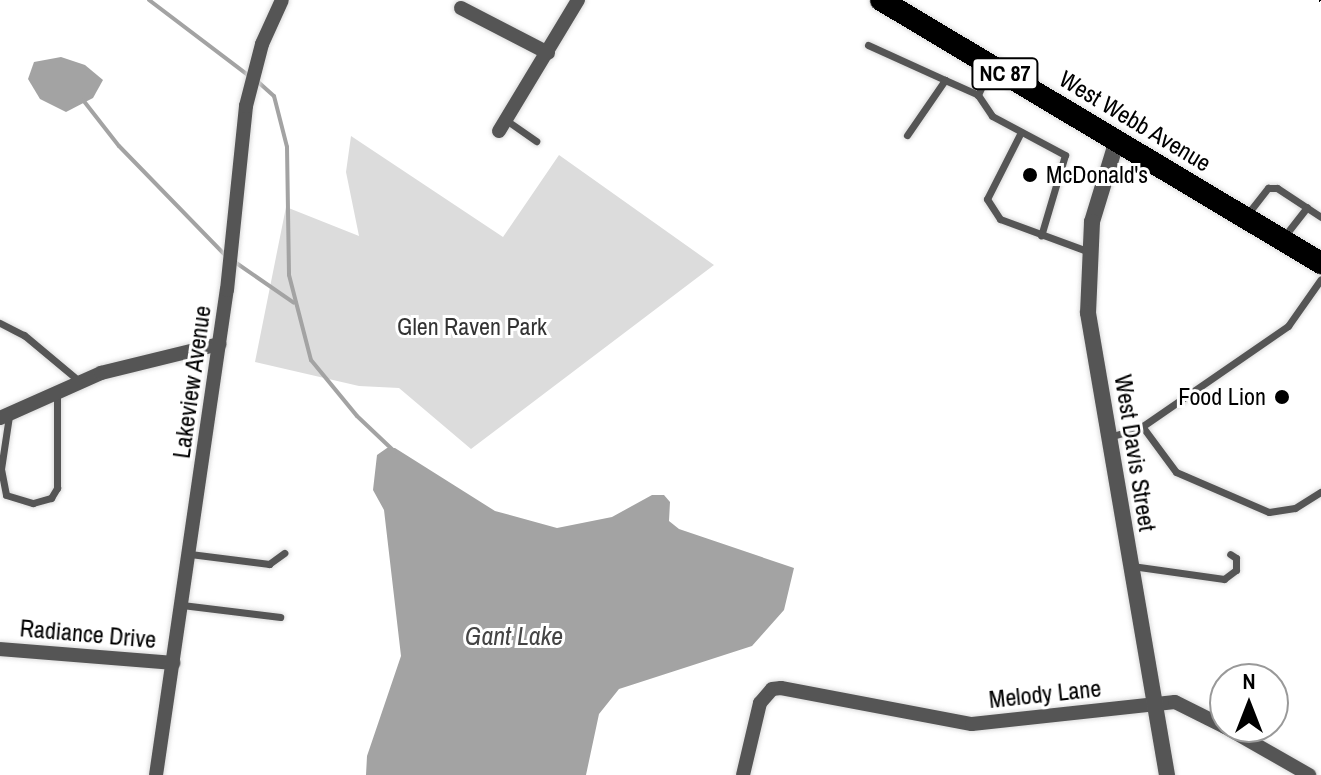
<!DOCTYPE html>
<html>
<head>
<meta charset="utf-8">
<style>
  body { margin:0 }
  #map { position:relative; width:1321px; height:775px; overflow:hidden; background:#fff; font-family:"Archivo Narrow",sans-serif }
  div>[style] { position:absolute }
  .green>* { inset:0; background:#dcdcdc }
  .water>* { inset:0; background:#a3a3a3 }
  .stream>* { height:4px; margin:-2px; padding:0 2px; transform-origin:2px; border-radius:2px; background:#a3a3a3 }
  .roads { filter:drop-shadow(0 0 2px #dbdbdb) drop-shadow(0 0 2px #dbdbdb) }
  .service>* { height:7px; margin:-3.5px; padding:0 3.5px; transform-origin:3.5px; border-radius:3.5px; background:#555 }
  .minor>* { height:14px; margin:-7px; padding:0 7px; transform-origin:7px; border-radius:7px; background:#555 }
  .tertiary>* { height:16px; margin:-8px; padding:0 8px; transform-origin:8px; border-radius:8px; background:#555 }
  .trunk>* { height:22px; margin:-11px; padding:0 11px; transform-origin:11px; border-radius:11px; background:#000 }
  .rail>* { height:4px; margin-top:-2px; transform-origin:0; background:repeating-linear-gradient(90deg,#000 0 12px,transparent 0 16px) }
  .dots>* { width:22px; height:22px; translate:-50% -50%; box-sizing:border-box; border:4px solid #fff; border-radius:50% }
  span { translate:-50% -50%; white-space:nowrap; text-align:center; line-height:1.15; -webkit-text-stroke:6px #fff; paint-order:stroke }
  .shield-label span { padding:2px 6px; background:#fff; border:2px solid; border-radius:6px; -webkit-text-stroke-width:0 }
  .shield-label { font-size:22px; color:#000; font-weight:700 }
  .street-label { font-size:24px; color:#000 }
  .poi-label { font-size:24px; color:#000 }
  .left { translate:0 -50%; text-align:left }
  .right { translate:-100% -50%; text-align:right }
  .park-label { font-size:24px; color:#333 }
  .water-label { font-size:26px; color:#444; font-style:italic }
  .north { position:absolute; left:1209px; top:663px; width:80px; height:80px; box-sizing:border-box; background:#fff; border:2px solid #999; border-radius:50%; rotate:0deg; font-size:22px; font-weight:700; line-height:32px; text-align:center; color:#000 }
  .north::after { content:''; display:block; margin:auto; width:28px; height:36px; background:#000; clip-path:polygon(50% 0,100% 100%,50% 72%,0 100%) }
</style>
</head>
<body>
<div id="map">
  <div class="green">
    <div style="clip-path:polygon(351px 136px,503px 237px,559px 155px,714px 265px,471px 449px,399px 388px,359px 386px,255px 362px,286px 207px,359px 236px,346px 172px)"></div>
  </div>
  <div class="water">
    <div style="clip-path:polygon(61px 57px,85px 65px,103px 80px,93px 98px,66px 112px,40px 99px,28px 79px,34px 62px)"></div>
    <div style="clip-path:polygon(387px 448px,395px 448px,495px 511px,557px 528px,612px 517px,652px 495px,664px 495px,670px 502px,669px 521px,679px 529px,794px 568px,784px 610px,752px 646px,619px 689px,599px 714px,586px 775px,366px 775px,367px 756px,401px 656px,384px 510px,373px 490px,377px 455px)"></div>
  </div>
  <div class="stream">
    <div style="left:149px;top:0;width:126px;rotate:37.2deg"></div>
    <div style="left:256px;top:80px;width:24px;rotate:42deg"></div>
    <div style="left:274px;top:96px;width:53px;rotate:75.7deg"></div>
    <div style="left:287px;top:147px;width:128px;rotate:89.1deg"></div>
    <div style="left:289px;top:275px;width:88px;rotate:75.5deg"></div>
    <div style="left:311px;top:360px;width:72px;rotate:50.6deg"></div>
    <div style="left:357px;top:416px;width:52px;rotate:43.5deg"></div>
    <div style="left:83px;top:100px;width:58px;rotate:52deg"></div>
    <div style="left:119px;top:146px;width:152px;rotate:45.8deg"></div>
    <div style="left:232px;top:260px;width:75px;rotate:34.7deg"></div>
  </div>
  <div class="roads">
    <div class="service">
      <div style="left:868px;top:45px;width:85px;rotate:24.4deg"></div>
      <div style="left:945px;top:80px;width:67px;rotate:124.6deg"></div>
      <div style="left:990px;top:68px;width:30px;rotate:114deg"></div>
      <div style="left:978px;top:95px;width:25px;rotate:56deg"></div>
      <div style="left:992px;top:116px;width:83px;rotate:28.1deg"></div>
      <div style="left:1065px;top:155px;width:84px;rotate:106.5deg"></div>
      <div style="left:945px;top:80px;width:36px;rotate:24deg"></div>
      <div style="left:506px;top:120px;width:37px;rotate:35deg"></div>
      <div style="left:1021px;top:132px;width:75px;rotate:116.9deg"></div>
      <div style="left:987px;top:199px;width:24px;rotate:57deg"></div>
      <div style="left:1000px;top:219px;width:93px;rotate:20.2deg"></div>
      <div style="left:1246px;top:216px;width:36px;rotate:-52deg"></div>
      <div style="left:1268px;top:188px;width:9px"></div>
      <div style="left:1277px;top:188px;width:53px;rotate:33.4deg"></div>
      <div style="left:1283px;top:238px;width:39px;rotate:-52deg"></div>
      <div style="left:0;top:323px;width:27px;rotate:27deg"></div>
      <div style="left:24px;top:335px;width:72px;rotate:39.9deg"></div>
      <div style="left:9px;top:416px;width:54px;rotate:98.6deg"></div>
      <div style="left:1px;top:469px;width:26px;rotate:79deg"></div>
      <div style="left:6px;top:495px;width:28px;rotate:17deg"></div>
      <div style="left:33px;top:503px;width:19px;rotate:-16deg"></div>
      <div style="left:51px;top:498px;width:12px;rotate:-59deg"></div>
      <div style="left:57px;top:488px;width:95px;rotate:-90deg"></div>
      <div style="left:1142px;top:426px;width:57px;rotate:53.5deg"></div>
      <div style="left:1176px;top:472px;width:101px;rotate:23.3deg"></div>
      <div style="left:1269px;top:512px;width:26px;rotate:-9deg"></div>
      <div style="left:1295px;top:508px;width:31px;rotate:-32deg"></div>
      <div style="left:1109px;top:437px;width:32px;rotate:-16deg"></div>
      <div style="left:1140px;top:428px;width:180px;rotate:-34.6deg"></div>
      <div style="left:1288px;top:326px;width:57px;rotate:-54.9deg"></div>
      <div style="left:190px;top:554px;width:80px;rotate:7.2deg"></div>
      <div style="left:269px;top:564px;width:19px;rotate:-36deg"></div>
      <div style="left:1132px;top:566px;width:93px;rotate:8deg"></div>
      <div style="left:1224px;top:579px;width:15px;rotate:-37deg"></div>
      <div style="left:1236px;top:570px;width:12px;rotate:-90deg"></div>
      <div style="left:1236px;top:558px;width:7px;rotate:-146deg"></div>
      <div style="left:182px;top:605px;width:99px;rotate:7deg"></div>
    </div>
    <div class="minor">
      <div style="left:461px;top:8px;width:98px;rotate:27.3deg"></div>
      <div style="left:499px;top:131px;width:153px;rotate:-58.9deg"></div>
      <div style="left:0;top:418px;width:111px;rotate:-24deg"></div>
      <div style="left:101px;top:373px;width:122px;rotate:-13.8deg"></div>
      <div style="left:0;top:649px;width:174px;rotate:4.6deg"></div>
      <div style="left:1225px;top:727px;width:97px;rotate:29.7deg"></div>
      <div style="left:156px;top:775px;width:490px;rotate:-81.7deg"></div>
      <div style="left:227px;top:290px;width:185px;rotate:-84.1deg"></div>
      <div style="left:246px;top:106px;width:64px;rotate:-75.5deg"></div>
      <div style="left:262px;top:44px;width:48px;rotate:-65.6deg"></div>
      <div style="left:743px;top:775px;width:74px;rotate:-76.7deg"></div>
      <div style="left:760px;top:703px;width:18px;rotate:-49deg"></div>
      <div style="left:772px;top:689px;width:9px;rotate:-6deg"></div>
      <div style="left:781px;top:688px;width:194px;rotate:10.7deg"></div>
      <div style="left:972px;top:724px;width:204px;rotate:-6.2deg"></div>
      <div style="left:1175px;top:702px;width:56px;rotate:26.6deg"></div>
    </div>
    <div class="tertiary">
      <div style="left:1117px;top:140px;width:86px;rotate:107deg"></div>
      <div style="left:1092px;top:222px;width:91px;rotate:92.5deg"></div>
      <div style="left:1088px;top:313px;width:469px;rotate:80.3deg"></div>
    </div>
    <div class="trunk">
      <div style="left:881px;top:0;width:513px;rotate:30.87deg"></div>
    </div>
  </div>
  <div class="rail">
    <div style="left:1320px;top:0;width:1px;rotate:45deg"></div>
  </div>
  <div class="dots">
    <div style="left:1030px;top:175px;background:#000"></div>
    <div style="left:1282px;top:397px;background:#000"></div>
  </div>
  <div class="shield-label">
    <span style="left:1005px;top:74px">NC 87</span>
  </div>
  <div class="street-label">
    <span style="left:1135px;top:121px;rotate:31deg">West Webb Avenue</span>
    <span style="left:192px;top:382px;rotate:-82deg">Lakeview Avenue</span>
    <span style="left:1135px;top:453px;rotate:81deg">West Davis Street</span>
    <span style="left:88px;top:634px;rotate:5deg">Radiance Drive</span>
    <span style="left:1045px;top:694px;rotate:-6deg">Melody Lane</span>
  </div>
  <div class="poi-label">
    <span class="left" style="left:1046px;top:175px">McDonald's</span>
    <span class="right" style="left:1266px;top:397px">Food Lion</span>
  </div>
  <div class="park-label">
    <span style="left:472px;top:327px">Glen Raven Park</span>
  </div>
  <div class="water-label">
    <span style="left:514px;top:636px">Gant Lake</span>
  </div>
  <div class="north">N</div>
</div>
</body>
</html>
